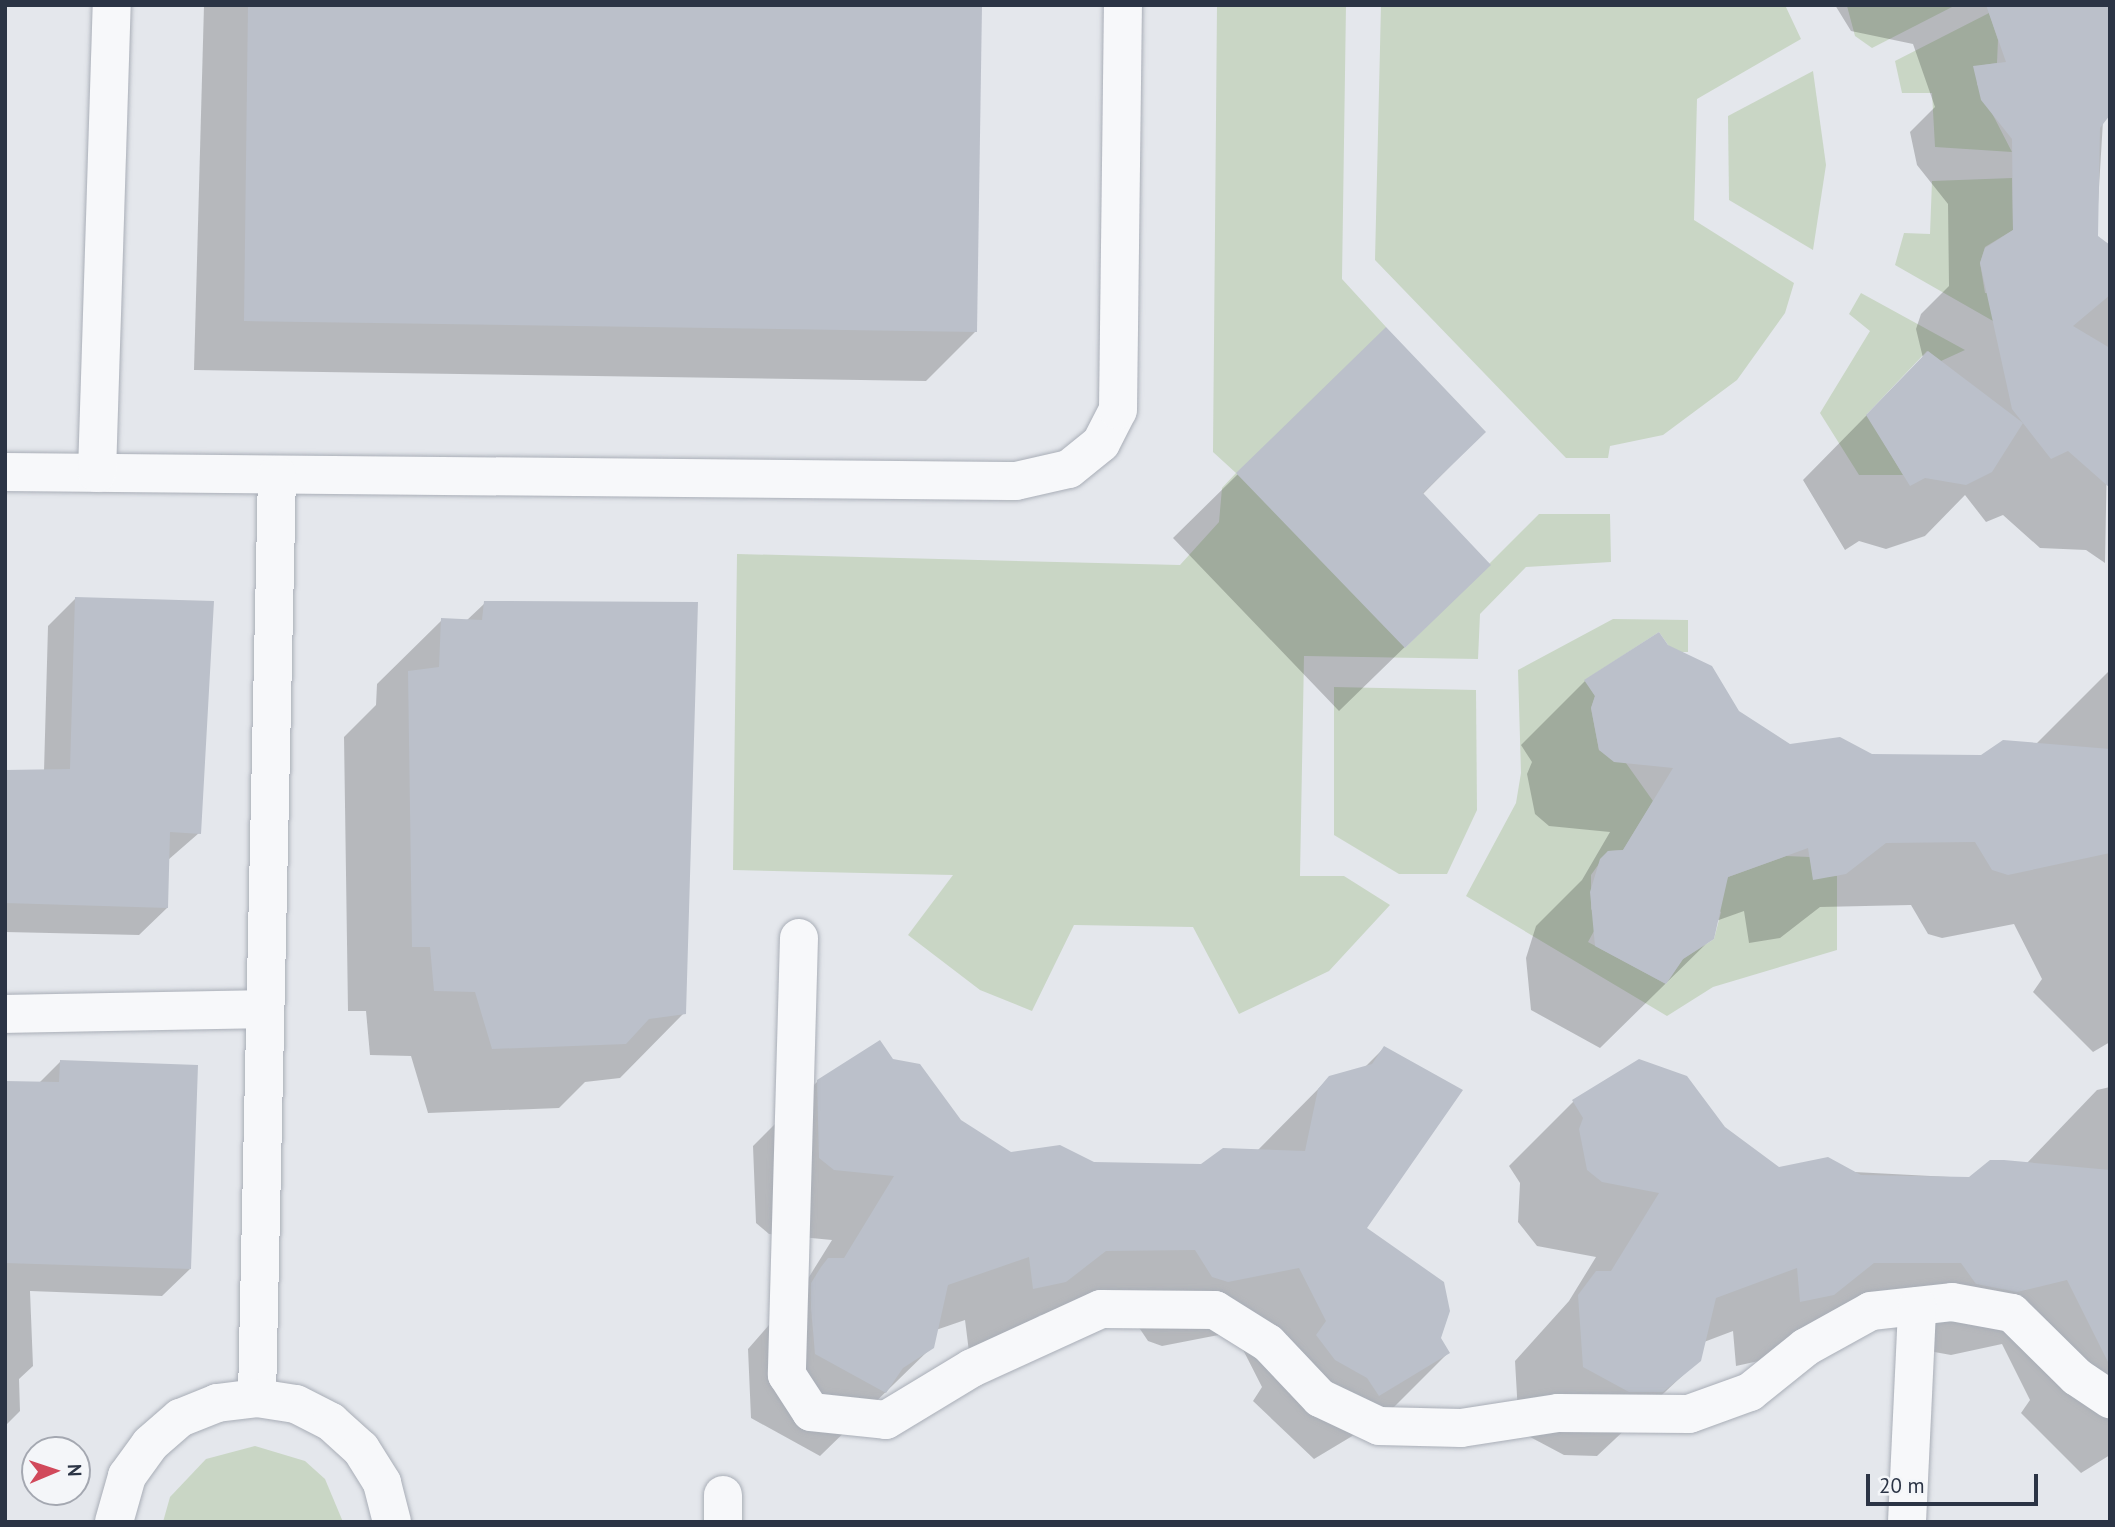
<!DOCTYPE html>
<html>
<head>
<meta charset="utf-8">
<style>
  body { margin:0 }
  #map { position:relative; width:2115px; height:1527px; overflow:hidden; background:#e4e7ec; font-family:"PT Sans",sans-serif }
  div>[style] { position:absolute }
  .green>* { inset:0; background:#c9d6c5 }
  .shadow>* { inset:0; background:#0003 }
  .building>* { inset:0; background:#bbc0ca }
  .roads { filter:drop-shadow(0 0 2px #a9aeb7) drop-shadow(0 0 2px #a9aeb7) }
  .minor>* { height:38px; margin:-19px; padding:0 19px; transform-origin:19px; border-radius:19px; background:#f7f8fa }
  span { translate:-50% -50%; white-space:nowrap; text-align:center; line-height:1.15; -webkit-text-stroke:6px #f4f6f9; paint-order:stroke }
  .frame { position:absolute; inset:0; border:7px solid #2b3445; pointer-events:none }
  .north { position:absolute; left:21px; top:1436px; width:70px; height:70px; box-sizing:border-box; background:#f4f6f9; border:2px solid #a4a8b1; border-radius:50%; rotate:88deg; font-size:19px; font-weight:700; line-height:28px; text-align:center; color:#2b3445 }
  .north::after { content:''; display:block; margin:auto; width:24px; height:32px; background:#d1495b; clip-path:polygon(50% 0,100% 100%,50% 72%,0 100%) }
  .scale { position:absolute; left:1866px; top:1474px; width:172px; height:32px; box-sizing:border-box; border:4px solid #2b3445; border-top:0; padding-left:9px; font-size:21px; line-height:24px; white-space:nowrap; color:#2b3445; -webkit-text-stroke:5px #f4f6f9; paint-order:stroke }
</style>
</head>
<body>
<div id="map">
  <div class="green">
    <div style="clip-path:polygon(1217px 5px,1346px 5px,1342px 279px,1386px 327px,1405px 648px,1539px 514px,1610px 514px,1611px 562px,1526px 567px,1480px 614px,1478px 659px,1304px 656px,1300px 876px,1344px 876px,1390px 905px,1329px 971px,1239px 1014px,1193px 927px,1074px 925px,1032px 1011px,980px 990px,908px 935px,953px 875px,733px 870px,737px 554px,1180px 565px,1219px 522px,1222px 488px,1236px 473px,1213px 452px)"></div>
    <div style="clip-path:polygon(1381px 5px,1785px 5px,1801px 39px,1697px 99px,1694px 220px,1794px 283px,1785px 313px,1737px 380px,1663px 435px,1610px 446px,1608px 458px,1566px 458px,1375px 260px)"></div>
    <div style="clip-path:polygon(1956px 5px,1872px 48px,1855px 36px,1847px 6px)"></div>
    <div style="clip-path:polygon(1989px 13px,1998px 40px,1997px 63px,1978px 66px,1977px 84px,2012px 152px,1935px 147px,1932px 93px,1902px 93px,1895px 61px)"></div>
    <div style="clip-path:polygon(1813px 71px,1826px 165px,1813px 250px,1729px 200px,1728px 116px)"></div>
    <div style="clip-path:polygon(2012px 178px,2013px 230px,1985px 247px,1980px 263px,1985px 293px,1994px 293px,1993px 321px,1895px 265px,1904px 233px,1930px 234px,1932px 181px)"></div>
    <div style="clip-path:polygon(1861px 293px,1965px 350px,1941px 361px,1927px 351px,1867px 414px,1903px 475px,1859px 475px,1820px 413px,1870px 331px,1849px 314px)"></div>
    <div style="clip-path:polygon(1613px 619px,1688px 620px,1688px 652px,1673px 652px,1659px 632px,1585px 680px,1595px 696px,1591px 708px,1599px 750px,1626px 763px,1653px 801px,1623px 850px,1608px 851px,1591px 875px,1591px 909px,1600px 920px,1588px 942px,1666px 984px,1683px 959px,1714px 939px,1721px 912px,1712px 905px,1728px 877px,1786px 856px,1810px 857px,1813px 877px,1837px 876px,1837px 950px,1713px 987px,1667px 1016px,1466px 896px,1516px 803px,1521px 773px,1518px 670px)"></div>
    <div style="clip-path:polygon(1334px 687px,1476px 690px,1477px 810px,1447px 874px,1399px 874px,1334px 835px)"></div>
    <div style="clip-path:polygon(255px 1446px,305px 1461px,325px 1479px,343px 1522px,163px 1522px,170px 1497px,206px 1459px)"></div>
  </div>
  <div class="shadow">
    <div style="clip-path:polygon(204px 5px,980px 5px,976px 331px,926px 381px,194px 370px)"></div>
    <div style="clip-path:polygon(1835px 5px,2110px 5px,2096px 237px,2110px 292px,2105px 563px,2086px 550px,2040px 548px,2003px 515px,1986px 522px,1965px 495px,1925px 536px,1886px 549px,1859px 541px,1845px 550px,1803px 480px,1923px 358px,1916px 329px,1921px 314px,1949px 286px,1948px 204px,1917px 165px,1910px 132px,1935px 107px,1913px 44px,1851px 31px)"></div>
    <div style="clip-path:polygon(1484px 432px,1422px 495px,1489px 565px,1339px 711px,1173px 538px,1238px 474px)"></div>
    <div style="clip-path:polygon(76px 598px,199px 833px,168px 860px,167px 908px,139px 935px,5px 932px,5px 772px,44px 771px,48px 626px)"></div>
    <div style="clip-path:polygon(485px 603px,684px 1013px,620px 1078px,585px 1082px,559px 1108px,428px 1113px,411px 1056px,370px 1055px,366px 1011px,348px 1011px,344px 737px,376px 705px,377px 684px,442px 620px,466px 621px)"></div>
    <div style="clip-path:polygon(1667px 647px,1738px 712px,1790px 746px,1872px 755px,1981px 757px,2036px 744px,2110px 670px,2110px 1042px,2093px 1052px,2033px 992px,2042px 979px,2014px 924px,1942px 938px,1928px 934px,1911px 905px,1820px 907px,1780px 938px,1749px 943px,1744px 911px,1716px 921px,1712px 938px,1600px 1048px,1531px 1010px,1526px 958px,1536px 926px,1582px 880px,1610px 832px,1549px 826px,1535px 814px,1527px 774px,1532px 762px,1521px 745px,1585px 681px)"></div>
    <div style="clip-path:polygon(1384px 1048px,1364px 1229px,1448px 1353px,1384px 1417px,1314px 1459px,1253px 1401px,1262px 1387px,1234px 1332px,1162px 1346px,1148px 1341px,1130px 1314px,1040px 1315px,1000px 1346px,969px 1352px,965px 1320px,936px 1330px,932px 1347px,820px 1456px,751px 1418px,748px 1349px,804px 1285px,832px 1240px,769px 1234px,756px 1223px,753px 1146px,818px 1081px,892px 1061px,959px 1121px,1011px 1154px,1093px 1164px,1201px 1165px,1257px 1151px,1330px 1077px,1365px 1067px)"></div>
    <div style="clip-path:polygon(60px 1062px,190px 1269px,162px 1296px,30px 1291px,33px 1366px,19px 1379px,20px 1411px,5px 1426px,5px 1083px,39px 1083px)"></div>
    <div style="clip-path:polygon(2110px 1087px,2110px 1455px,2081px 1473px,2021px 1413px,2030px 1400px,2002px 1344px,1951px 1355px,1912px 1348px,1896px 1327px,1808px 1327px,1768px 1359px,1736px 1366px,1733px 1331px,1704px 1342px,1699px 1360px,1597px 1456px,1564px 1455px,1519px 1431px,1515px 1361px,1569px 1301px,1596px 1257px,1537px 1246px,1518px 1222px,1520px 1183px,1509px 1166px,1574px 1101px,1723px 1129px,1778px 1168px,1969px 1178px,2025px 1165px,2097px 1090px)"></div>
  </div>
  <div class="building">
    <div style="clip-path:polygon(248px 5px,982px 5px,977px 332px,244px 321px)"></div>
    <div style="clip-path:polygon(1986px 5px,2110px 5px,2110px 115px,2100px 128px,2098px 236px,2110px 245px,2110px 295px,2073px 326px,2110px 348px,2110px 488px,2068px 451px,2051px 459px,2012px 409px,1980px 263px,1985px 248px,2013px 230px,2012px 139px,1981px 100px,1973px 66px,2006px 62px)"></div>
    <div style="clip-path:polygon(1386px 327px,1486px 432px,1423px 493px,1491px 565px,1405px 648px,1236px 473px)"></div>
    <div style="clip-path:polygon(1928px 351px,2023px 423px,1992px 472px,1966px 485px,1925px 478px,1910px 486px,1866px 415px)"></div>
    <div style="clip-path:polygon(75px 597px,214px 601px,201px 834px,170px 832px,168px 908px,5px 903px,5px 770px,70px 769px)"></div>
    <div style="clip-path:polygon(484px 601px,698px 602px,686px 1014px,649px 1019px,626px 1044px,492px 1049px,475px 992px,434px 991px,430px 947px,412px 947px,408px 671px,439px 667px,441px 618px,482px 620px)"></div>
    <div style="clip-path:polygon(1659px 632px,1668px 645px,1712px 666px,1739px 711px,1790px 744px,1840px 737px,1872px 754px,1981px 755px,2003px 740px,2110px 749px,2110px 853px,2008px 875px,1992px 870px,1975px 842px,1886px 843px,1846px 874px,1813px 880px,1808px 848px,1728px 877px,1714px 939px,1683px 959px,1666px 984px,1595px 946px,1590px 892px,1600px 859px,1608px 851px,1623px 850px,1673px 768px,1614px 762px,1599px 750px,1591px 708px,1595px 696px,1584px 680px)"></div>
    <div style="clip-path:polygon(880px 1040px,893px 1059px,920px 1064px,961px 1120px,1011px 1152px,1060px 1145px,1094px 1162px,1201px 1164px,1223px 1148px,1305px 1151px,1318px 1089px,1329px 1076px,1372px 1064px,1384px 1046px,1463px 1090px,1367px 1228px,1444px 1282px,1450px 1311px,1441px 1338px,1450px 1353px,1379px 1396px,1367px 1378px,1335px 1360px,1316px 1335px,1326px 1321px,1299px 1268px,1228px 1282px,1212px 1277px,1195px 1250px,1106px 1251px,1066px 1282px,1033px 1289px,1029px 1257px,948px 1285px,934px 1348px,903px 1368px,886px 1393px,815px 1354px,811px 1308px,811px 1283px,821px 1267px,828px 1258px,844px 1258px,894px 1176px,834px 1170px,819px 1158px,817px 1080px)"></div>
    <div style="clip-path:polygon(1639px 1059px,1687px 1076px,1725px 1127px,1779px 1167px,1828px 1157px,1861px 1175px,1969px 1177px,1990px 1160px,2004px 1160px,2110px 1170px,2110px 1366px,2067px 1280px,2017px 1292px,1976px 1284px,1961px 1263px,1874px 1263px,1834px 1295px,1800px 1302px,1797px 1268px,1716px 1298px,1701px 1361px,1663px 1392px,1629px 1392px,1583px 1367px,1578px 1295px,1596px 1271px,1611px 1271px,1659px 1193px,1602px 1182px,1587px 1170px,1579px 1129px,1583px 1118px,1572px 1100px)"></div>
    <div style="clip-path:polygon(60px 1060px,198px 1065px,191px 1269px,5px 1263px,5px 1081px,59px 1082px)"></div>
  </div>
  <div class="roads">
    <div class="minor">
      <div style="left:5px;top:472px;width:1011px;rotate:0.51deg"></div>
      <div style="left:1016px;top:481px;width:54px;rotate:-12.8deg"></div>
      <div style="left:1069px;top:469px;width:41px;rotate:-39.1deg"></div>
      <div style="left:1101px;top:443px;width:37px;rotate:-63deg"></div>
      <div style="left:1118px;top:410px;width:405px;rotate:-89.3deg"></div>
      <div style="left:97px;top:473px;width:468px;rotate:-88.2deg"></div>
      <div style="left:799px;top:938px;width:437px;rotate:91.6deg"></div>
      <div style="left:787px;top:1375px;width:44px;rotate:57deg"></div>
      <div style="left:811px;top:1412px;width:75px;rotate:6.1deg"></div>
      <div style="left:886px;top:1420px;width:100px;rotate:-31.2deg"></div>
      <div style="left:972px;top:1368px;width:142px;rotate:-24.6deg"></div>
      <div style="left:1101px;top:1309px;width:114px;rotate:0.5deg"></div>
      <div style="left:1215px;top:1310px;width:62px;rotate:31.9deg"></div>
      <div style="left:1268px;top:1343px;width:76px;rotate:46.6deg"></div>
      <div style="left:1320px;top:1398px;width:65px;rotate:25.4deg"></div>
      <div style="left:1379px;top:1426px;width:82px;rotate:1.4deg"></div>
      <div style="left:1461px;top:1428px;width:98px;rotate:-8.8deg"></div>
      <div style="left:1558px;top:1413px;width:131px;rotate:0.4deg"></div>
      <div style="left:1689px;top:1414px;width:65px;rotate:-19.8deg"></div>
      <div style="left:1750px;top:1392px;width:72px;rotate:-38.8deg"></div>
      <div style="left:1806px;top:1347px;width:74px;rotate:-29deg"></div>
      <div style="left:1871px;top:1311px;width:81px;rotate:-6.3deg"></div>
      <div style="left:1952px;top:1302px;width:61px;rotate:10.4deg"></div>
      <div style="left:2012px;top:1313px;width:91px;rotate:44.6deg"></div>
      <div style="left:2077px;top:1377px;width:40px;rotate:34deg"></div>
      <div style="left:5px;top:1014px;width:260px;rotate:-1.1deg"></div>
      <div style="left:257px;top:1398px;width:923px;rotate:-88.76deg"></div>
      <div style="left:114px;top:1522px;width:48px;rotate:-74.2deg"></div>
      <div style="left:127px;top:1476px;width:39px;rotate:-54deg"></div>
      <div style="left:150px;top:1444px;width:40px;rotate:-41deg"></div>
      <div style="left:180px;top:1418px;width:40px;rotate:-22deg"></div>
      <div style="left:217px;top:1403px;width:40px;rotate:-7.1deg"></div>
      <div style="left:257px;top:1398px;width:39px;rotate:9deg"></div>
      <div style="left:296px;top:1404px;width:39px;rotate:27deg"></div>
      <div style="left:331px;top:1422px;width:40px;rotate:42deg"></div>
      <div style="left:361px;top:1449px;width:40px;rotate:58deg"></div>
      <div style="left:382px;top:1483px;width:40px;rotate:75.6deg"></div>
      <div style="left:723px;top:1522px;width:27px;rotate:-90deg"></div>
      <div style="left:1907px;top:1522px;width:216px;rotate:-87.3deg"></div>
    </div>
  </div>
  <div class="frame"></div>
  <div class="north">N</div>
  <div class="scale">20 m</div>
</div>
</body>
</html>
